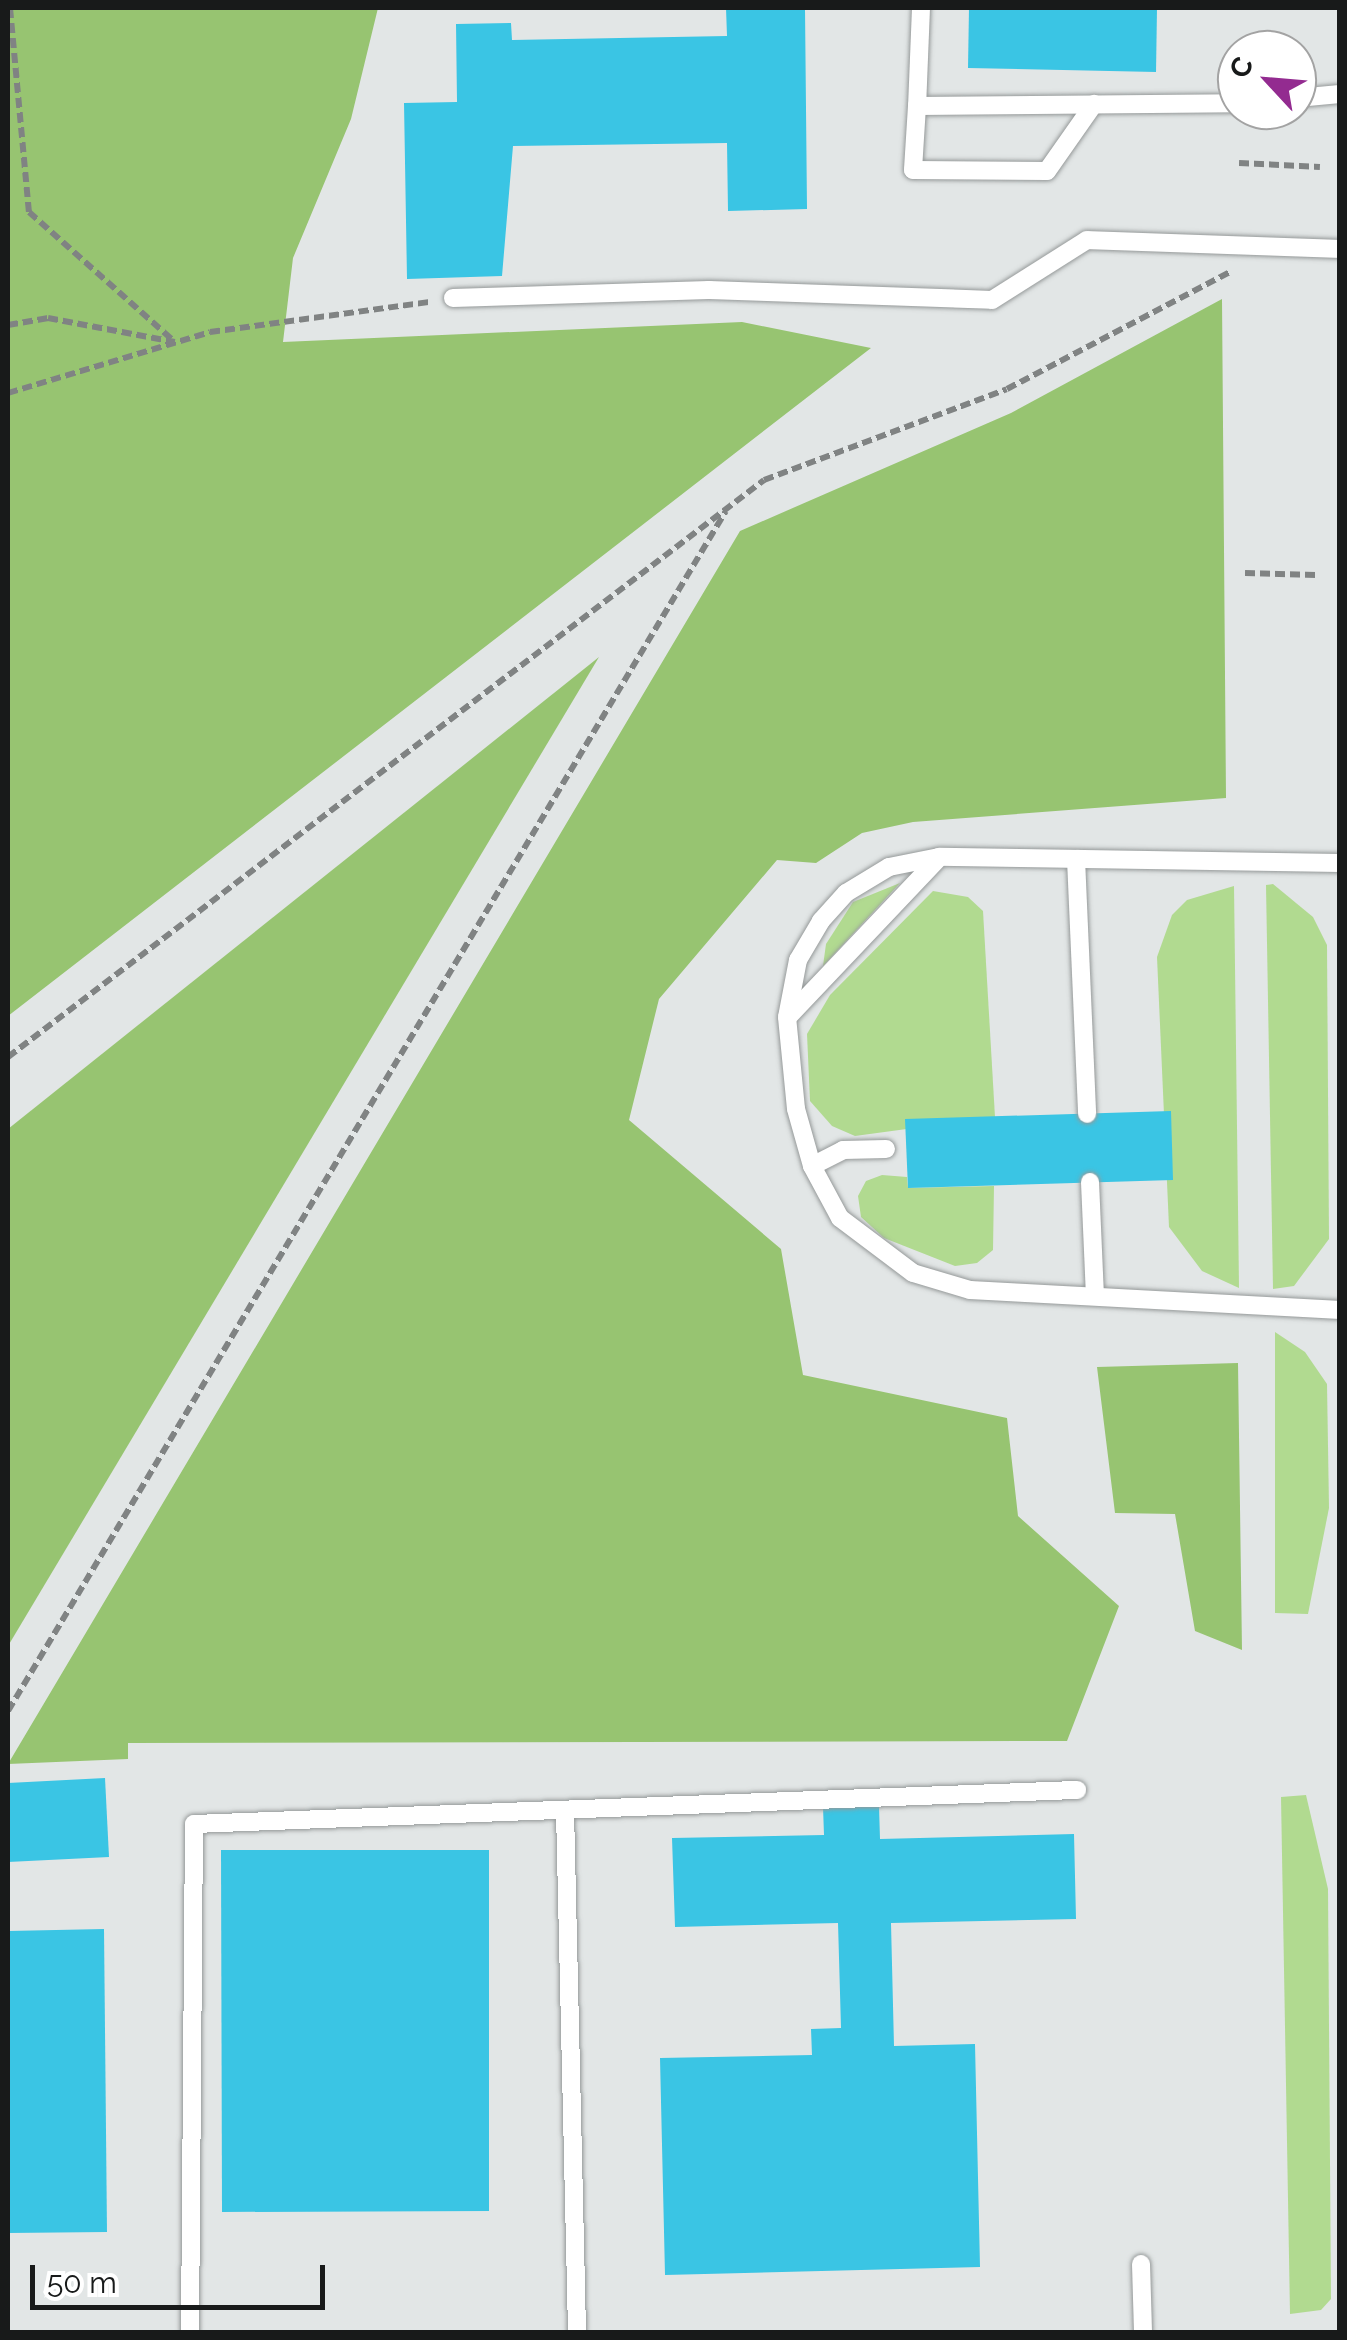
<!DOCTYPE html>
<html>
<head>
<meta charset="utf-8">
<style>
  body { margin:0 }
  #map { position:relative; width:1347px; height:2340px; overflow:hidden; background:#e2e6e6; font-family:Raleway,sans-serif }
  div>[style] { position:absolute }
  .green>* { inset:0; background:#b1da90 }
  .forest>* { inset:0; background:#97c471 }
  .building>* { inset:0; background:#3ac5e4 }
  .path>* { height:6px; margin-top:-3px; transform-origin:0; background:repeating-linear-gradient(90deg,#808383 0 10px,transparent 0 15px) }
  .roads { filter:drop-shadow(0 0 2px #959999) drop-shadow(0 0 2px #959999) }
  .lane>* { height:18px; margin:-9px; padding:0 9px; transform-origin:9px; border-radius:9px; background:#fff }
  span { translate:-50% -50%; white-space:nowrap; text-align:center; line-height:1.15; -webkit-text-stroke:8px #fff; paint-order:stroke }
  .frame { position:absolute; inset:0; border:10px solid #181a1a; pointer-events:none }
  .north { position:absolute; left:1217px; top:30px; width:100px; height:100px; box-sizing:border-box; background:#fff; border:2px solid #a3a3a3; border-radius:50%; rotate:296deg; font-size:28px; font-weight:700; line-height:40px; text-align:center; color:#181a1a }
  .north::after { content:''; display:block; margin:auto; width:35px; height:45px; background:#932b90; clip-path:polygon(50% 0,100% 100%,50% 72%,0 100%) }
  .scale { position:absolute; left:30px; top:2265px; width:295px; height:45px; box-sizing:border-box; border:5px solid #181a1a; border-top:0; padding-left:12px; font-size:30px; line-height:35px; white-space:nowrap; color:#181a1a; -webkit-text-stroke:8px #fff; paint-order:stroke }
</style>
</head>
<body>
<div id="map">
  <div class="green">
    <div style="clip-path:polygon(900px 883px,823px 966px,826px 944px,853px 902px)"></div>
    <div style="clip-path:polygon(1273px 884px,1313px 917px,1327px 945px,1329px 1239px,1294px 1286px,1273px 1289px,1266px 885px)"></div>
    <div style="clip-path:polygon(1234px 886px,1239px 1288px,1202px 1271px,1169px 1227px,1157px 957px,1172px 915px,1187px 900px)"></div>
    <div style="clip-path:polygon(933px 891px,968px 897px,983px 911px,995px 1117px,855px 1136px,832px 1126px,810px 1101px,807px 1034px,830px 995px)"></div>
    <div style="clip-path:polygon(882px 1175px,907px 1177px,908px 1188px,994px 1186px,993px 1250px,977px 1263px,955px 1266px,884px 1238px,861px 1217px,858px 1196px,866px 1181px)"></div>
    <div style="clip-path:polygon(1275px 1332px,1305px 1352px,1327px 1384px,1329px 1508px,1308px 1614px,1275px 1613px)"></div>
    <div style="clip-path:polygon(1306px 1795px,1328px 1889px,1331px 2299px,1321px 2310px,1290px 2314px,1281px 1797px)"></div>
  </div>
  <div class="forest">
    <div style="clip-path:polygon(8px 8px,378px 8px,351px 119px,293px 258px,283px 342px,742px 322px,871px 348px,8px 1016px)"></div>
    <div style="clip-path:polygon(1222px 299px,1226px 798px,913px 822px,862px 833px,816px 863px,777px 860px,659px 999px,629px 1120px,781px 1249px,803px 1375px,1007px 1418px,1018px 1516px,1119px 1606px,1067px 1741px,128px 1743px,128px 1759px,8px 1764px,740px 531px,1011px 413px)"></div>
    <div style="clip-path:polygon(599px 657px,8px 1646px,8px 1129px)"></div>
    <div style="clip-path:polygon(1238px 1363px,1242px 1650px,1195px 1631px,1175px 1514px,1115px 1513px,1097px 1367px)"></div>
  </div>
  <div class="building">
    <div style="clip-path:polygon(726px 8px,805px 8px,807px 209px,728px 211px,727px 143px,513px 146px,502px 276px,407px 279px,404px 103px,457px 102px,456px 24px,511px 23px,512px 40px,727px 36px)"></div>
    <div style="clip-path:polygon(969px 8px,1157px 8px,1156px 72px,968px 68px)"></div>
    <div style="clip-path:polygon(1171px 1111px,1173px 1180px,908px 1188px,905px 1119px)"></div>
    <div style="clip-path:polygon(105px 1778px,109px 1857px,8px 1862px,8px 1783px)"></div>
    <div style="clip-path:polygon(879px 1806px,880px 1839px,1074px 1834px,1076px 1919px,891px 1923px,894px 2046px,975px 2044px,980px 2267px,665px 2275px,660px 2058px,812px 2055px,811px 2029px,841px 2028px,838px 1923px,675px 1927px,672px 1838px,824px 1835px,823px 1807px)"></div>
    <div style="clip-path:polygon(221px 1850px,489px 1850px,489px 2211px,222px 2212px)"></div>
    <div style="clip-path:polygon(104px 1929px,107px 2232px,8px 2233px,8px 1931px)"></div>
  </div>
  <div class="path">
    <div style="left:10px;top:8px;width:205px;rotate:84.7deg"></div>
    <div style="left:29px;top:212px;width:195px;rotate:41.7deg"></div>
    <div style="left:1239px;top:163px;width:81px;rotate:2.8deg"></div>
    <div style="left:8px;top:325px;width:41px;rotate:-9.9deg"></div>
    <div style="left:48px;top:318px;width:129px;rotate:10.7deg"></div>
    <div style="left:8px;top:393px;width:211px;rotate:-16.8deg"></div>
    <div style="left:210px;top:332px;width:222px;rotate:-7.8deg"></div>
    <div style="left:1245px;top:573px;width:71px;rotate:1.6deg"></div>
    <div style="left:8px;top:1057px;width:951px;rotate:-37.35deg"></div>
    <div style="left:764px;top:480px;width:259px;rotate:-20.5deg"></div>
    <div style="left:1007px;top:389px;width:252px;rotate:-27.7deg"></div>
    <div style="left:8px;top:1711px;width:1398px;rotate:-59.11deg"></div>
  </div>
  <div class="roads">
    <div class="lane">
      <div style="left:921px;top:8px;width:98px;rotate:92.3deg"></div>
      <div style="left:917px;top:106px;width:320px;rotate:-0.5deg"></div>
      <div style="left:1297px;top:98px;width:43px;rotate:-5.3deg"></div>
      <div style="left:917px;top:106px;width:64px;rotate:93.6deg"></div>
      <div style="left:913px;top:170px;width:134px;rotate:0.4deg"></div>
      <div style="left:1047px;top:171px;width:82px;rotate:-55deg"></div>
      <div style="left:453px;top:298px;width:256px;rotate:-1.8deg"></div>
      <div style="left:709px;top:290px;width:283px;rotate:2deg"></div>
      <div style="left:992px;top:300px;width:112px;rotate:-32.3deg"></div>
      <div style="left:1087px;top:240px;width:253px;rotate:2deg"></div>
      <div style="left:1076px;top:859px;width:255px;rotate:87.5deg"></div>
      <div style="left:1340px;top:863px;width:401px;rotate:-179.1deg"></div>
      <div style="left:939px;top:857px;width:51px;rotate:168.7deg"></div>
      <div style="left:889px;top:867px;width:50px;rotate:148.8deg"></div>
      <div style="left:846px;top:893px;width:38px;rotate:132deg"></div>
      <div style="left:821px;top:921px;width:45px;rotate:120.5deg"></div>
      <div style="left:798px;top:960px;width:58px;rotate:100.9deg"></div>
      <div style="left:787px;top:1017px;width:92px;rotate:84.4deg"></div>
      <div style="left:796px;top:1109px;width:59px;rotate:74.3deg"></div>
      <div style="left:812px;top:1166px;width:59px;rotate:61.7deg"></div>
      <div style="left:840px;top:1218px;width:91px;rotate:37deg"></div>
      <div style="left:913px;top:1273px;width:59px;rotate:16.6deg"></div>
      <div style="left:970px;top:1290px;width:371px;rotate:3.1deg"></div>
      <div style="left:788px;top:1017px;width:219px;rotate:-46.5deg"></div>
      <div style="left:812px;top:1166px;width:35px;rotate:-27deg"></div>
      <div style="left:843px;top:1150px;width:43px;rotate:-1.3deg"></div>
      <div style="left:1090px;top:1182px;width:114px;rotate:87.5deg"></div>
      <div style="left:565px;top:1810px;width:522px;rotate:88.68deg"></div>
      <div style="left:1141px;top:2264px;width:68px;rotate:88.3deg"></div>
      <div style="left:190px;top:2332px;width:508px;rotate:-89.55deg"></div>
      <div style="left:194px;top:1824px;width:884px;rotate:-2.21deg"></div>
    </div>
  </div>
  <div class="frame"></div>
  <div class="north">С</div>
  <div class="scale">50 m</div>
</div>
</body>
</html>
